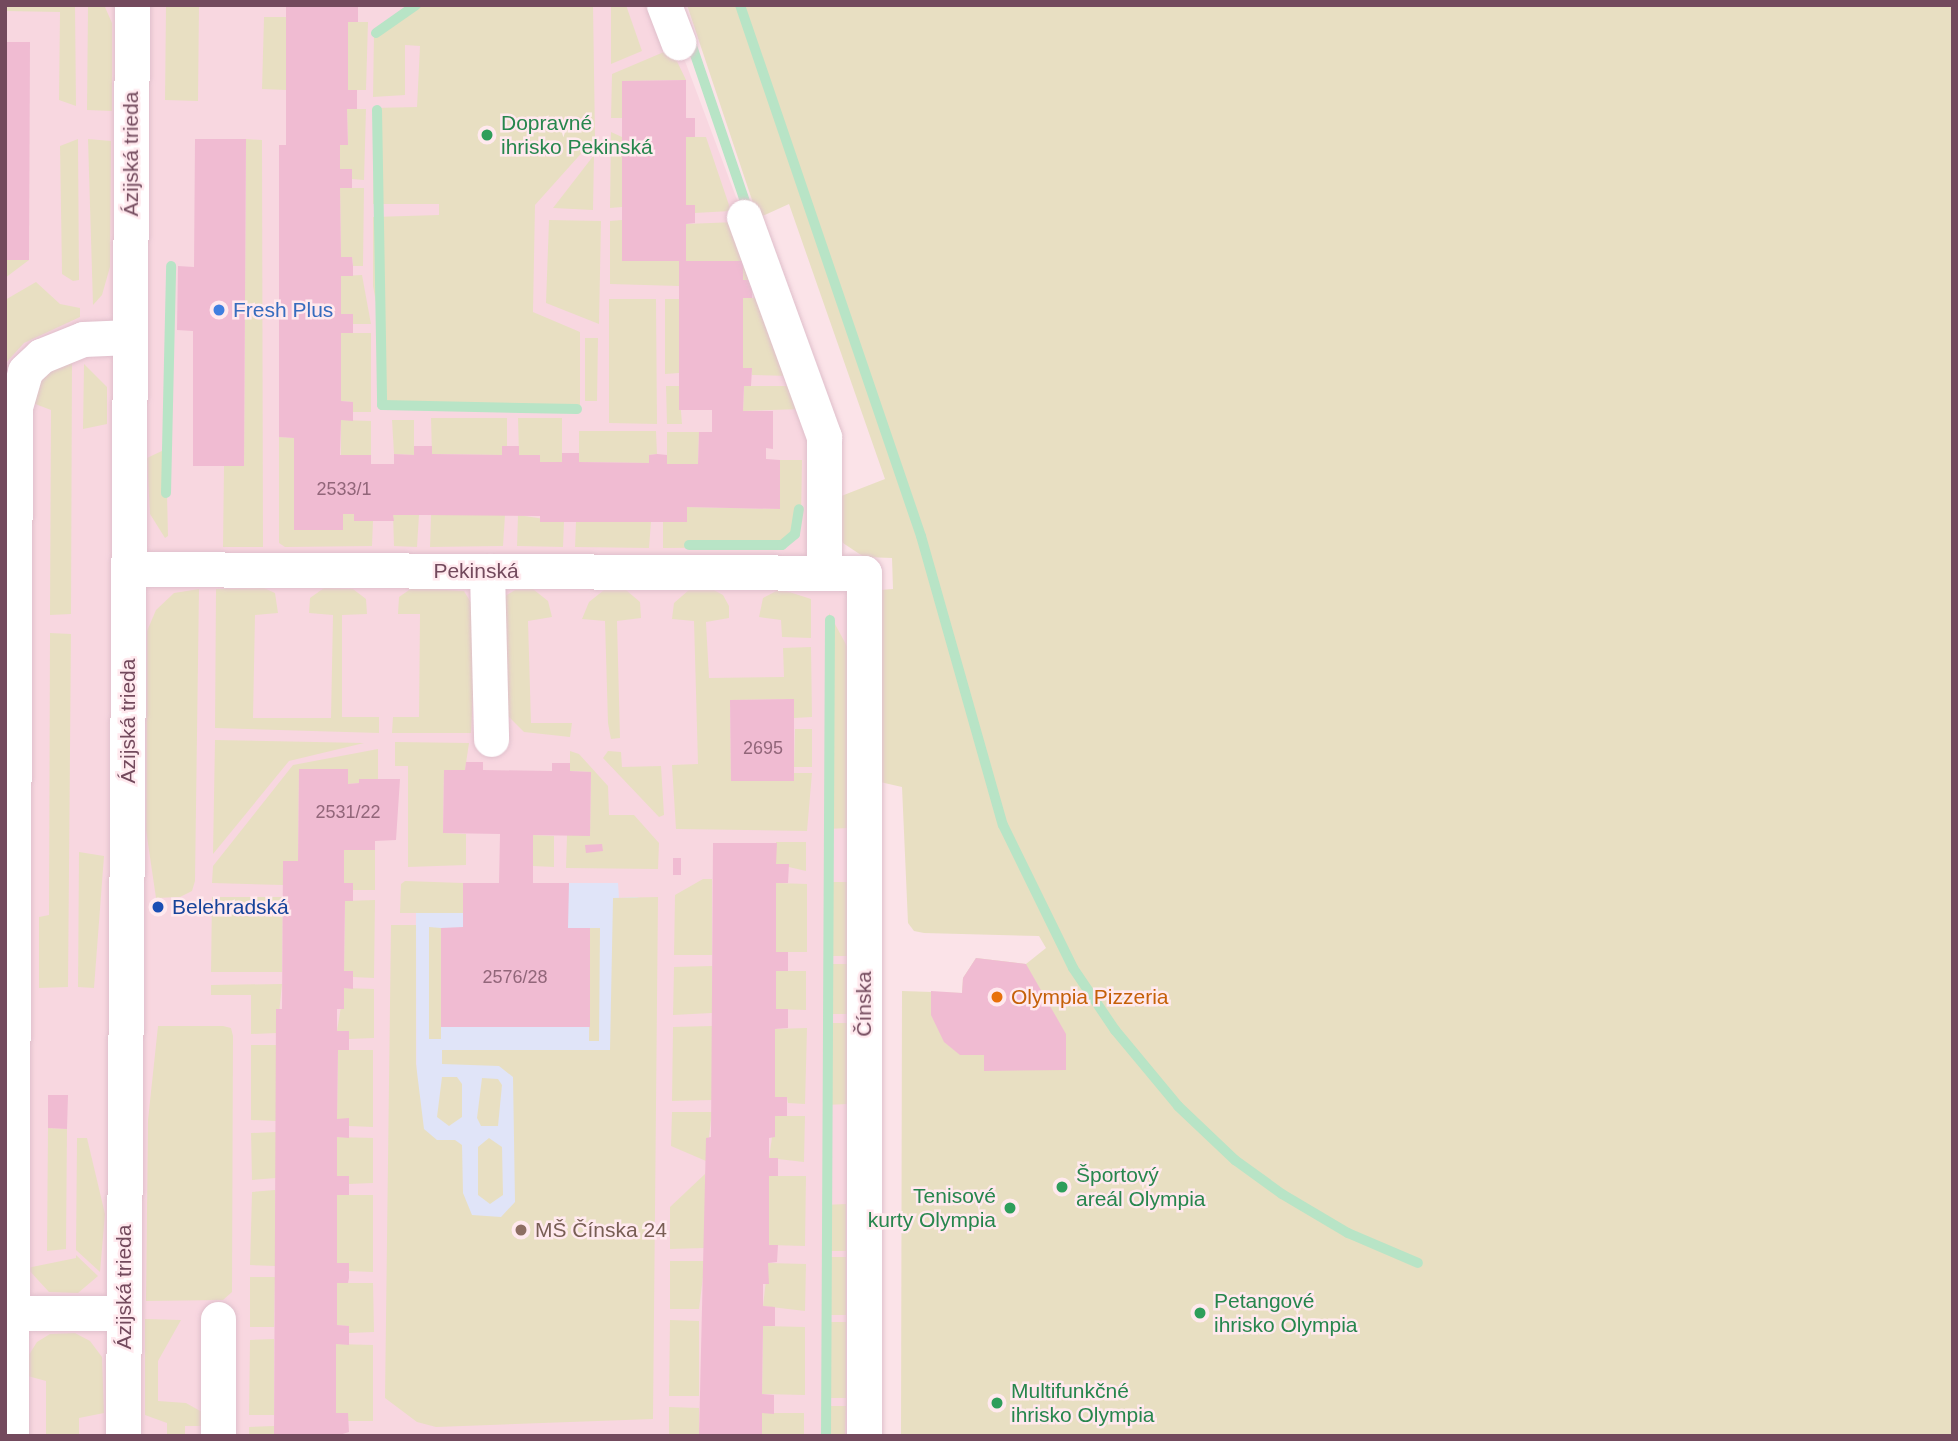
<!DOCTYPE html>
<html>
<head>
<meta charset="utf-8">
<style>
  body { margin:0 }
  #map { position:relative; width:1958px; height:1441px; overflow:hidden; background:#fbe3e8; font-family:Arial,sans-serif }
  div>[style] { position:absolute }
  .residential>* { inset:0; background:#f8d7e0 }
  .education>* { inset:0; background:#e0e4f8 }
  .green>* { inset:0; background:#e8dfc2 }
  .stream>* { height:10px; margin:-5px; padding:0 5px; transform-origin:5px; border-radius:5px; background:#b8e4c6 }
  .building>* { inset:0; background:#f0bbd2 }
  .roads { filter:drop-shadow(0 0 2px #dfbfcb) drop-shadow(0 0 2px #dfbfcb) }
  .minor>* { height:35px; margin:-17.5px; padding:0 17.5px; transform-origin:17.5px; border-radius:17.5px; background:#fff }
  .dots>* { width:19px; height:19px; translate:-50% -50%; box-sizing:border-box; border:4px solid #ffe9ee; border-radius:50% }
  span { translate:-50% -50%; white-space:nowrap; text-align:center; line-height:1.15; -webkit-text-stroke:5px #ffe9ee; paint-order:stroke }
  .number-label { font-size:18px; color:#92667a }
  .number-label span { -webkit-text-stroke-width:0 }
  .leisure-label { font-size:21px; color:#27864d }
  .left { translate:0 -50%; text-align:left }
  .right { translate:-100% -50%; text-align:right }
  .street-label { font-size:21px; color:#734a5d }
  .shop-label { font-size:21px; color:#366cbe }
  .transit-label { font-size:21px; color:#164399 }
  .food-label { font-size:21px; color:#c56008 }
  .education-label { font-size:21px; color:#785e54 }
  .frame { position:absolute; inset:0; border:7px solid #734a5d; pointer-events:none }
</style>
</head>
<body>
<div id="map">
  <div class="residential">
    <div style="clip-path:polygon(5px 5px,664px 5px,805px 381px,824px 573px,864px 573px,865px 1436px,5px 1436px)"></div>
  </div>
  <div class="education">
    <div style="clip-path:polygon(463px 883px,618px 883px,619px 898px,638px 897px,621px 1397px,417px 1396px,416px 913px,463px 913px)"></div>
  </div>
  <div class="green">
    <div style="clip-path:polygon(5px 5px,75px 5px,76px 106px,59px 100px,60px 12px,5px 11px)"></div>
    <div style="clip-path:polygon(88px 5px,105px 7px,112px 23px,112px 111px,87px 110px)"></div>
    <div style="clip-path:polygon(166px 5px,199px 5px,198px 101px,165px 100px)"></div>
    <div style="clip-path:polygon(411px 5px,593px 5px,595px 138px,535px 205px,533px 312px,580px 332px,580px 411px,392px 410px,378px 402px,380px 324px,373px 286px,373px 217px,439px 215px,439px 204px,373px 204px,374px 108px,417px 107px,420px 46px,405px 45px,405px 95px,373px 97px,374px 32px)"></div>
    <div style="clip-path:polygon(611px 5px,626px 5px,642px 51px,611px 64px)"></div>
    <div style="clip-path:polygon(687px 5px,1953px 5px,1953px 1436px,901px 1435px,902px 991px,962px 993px,963px 978px,976px 958px,1026px 964px,1046px 948px,1039px 936px,924px 933px,914px 931px,908px 923px,902px 787px,880px 782px,880px 590px,893px 589px,892px 558px,864px 557px,843px 543px,831px 515px,831px 500px,885px 479px,789px 204px,754px 220px,755px 209px)"></div>
    <div style="clip-path:polygon(264px 17px,286px 17px,286px 90px,262px 89px)"></div>
    <div style="clip-path:polygon(348px 22px,368px 22px,366px 90px,348px 90px)"></div>
    <div style="clip-path:polygon(671px 49px,686px 80px,622px 81px,622px 118px,611px 118px,612px 74px)"></div>
    <div style="clip-path:polygon(347px 109px,366px 109px,364px 180px,352px 179px,352px 170px,340px 169px,340px 145px,348px 144px)"></div>
    <div style="clip-path:polygon(611px 132px,622px 137px,622px 207px,610px 208px)"></div>
    <div style="clip-path:polygon(686px 137px,706px 137px,731px 211px,694px 213px,694px 205px,686px 205px)"></div>
    <div style="clip-path:polygon(78px 139px,79px 280px,73px 281px,62px 274px,60px 146px)"></div>
    <div style="clip-path:polygon(88px 139px,111px 141px,110px 267px,102px 295px,93px 305px)"></div>
    <div style="clip-path:polygon(246px 139px,262px 140px,263px 547px,223px 547px,224px 466px,244px 466px)"></div>
    <div style="clip-path:polygon(594px 155px,593px 210px,553px 208px)"></div>
    <div style="clip-path:polygon(340px 188px,364px 188px,363px 266px,353px 266px,352px 257px,341px 257px)"></div>
    <div style="clip-path:polygon(549px 220px,601px 221px,599px 324px,546px 303px)"></div>
    <div style="clip-path:polygon(622px 220px,679px 261px,679px 286px,610px 284px,610px 221px)"></div>
    <div style="clip-path:polygon(736px 222px,757px 280px,743px 280px,742px 261px,686px 261px,686px 224px)"></div>
    <div style="clip-path:polygon(5px 260px,29px 260px,5px 278px)"></div>
    <div style="clip-path:polygon(362px 275px,371px 324px,353px 324px,341px 314px,341px 276px)"></div>
    <div style="clip-path:polygon(36px 282px,60px 304px,80px 308px,80px 317px,24px 343px,5px 364px,5px 300px)"></div>
    <div style="clip-path:polygon(743px 298px,764px 298px,791px 376px,752px 375px,751px 368px,743px 368px)"></div>
    <div style="clip-path:polygon(609px 299px,656px 299px,657px 424px,609px 423px)"></div>
    <div style="clip-path:polygon(665px 299px,679px 299px,679px 373px,665px 374px)"></div>
    <div style="clip-path:polygon(341px 333px,371px 333px,371px 412px,353px 412px,353px 402px,341px 401px)"></div>
    <div style="clip-path:polygon(585px 338px,598px 338px,597px 401px,585px 401px)"></div>
    <div style="clip-path:polygon(72px 362px,71px 614px,50px 615px,51px 410px,30px 402px,37px 380px,59px 364px)"></div>
    <div style="clip-path:polygon(84px 364px,107px 387px,107px 424px,83px 429px)"></div>
    <div style="clip-path:polygon(666px 386px,679px 386px,682px 424px,667px 424px)"></div>
    <div style="clip-path:polygon(744px 386px,795px 386px,803px 409px,743px 411px)"></div>
    <div style="clip-path:polygon(431px 418px,507px 418px,507px 446px,502px 446px,502px 455px,432px 454px)"></div>
    <div style="clip-path:polygon(518px 418px,562px 418px,562px 462px,540px 462px,540px 455px,519px 455px)"></div>
    <div style="clip-path:polygon(341px 420px,371px 421px,371px 455px,341px 455px)"></div>
    <div style="clip-path:polygon(392px 420px,414px 420px,414px 455px,394px 454px)"></div>
    <div style="clip-path:polygon(579px 431px,656px 431px,657px 454px,649px 455px,649px 463px,579px 462px)"></div>
    <div style="clip-path:polygon(667px 432px,699px 432px,698px 464px,667px 464px)"></div>
    <div style="clip-path:polygon(279px 437px,294px 438px,294px 530px,343px 530px,343px 514px,354px 514px,373px 521px,372px 546px,285px 547px,279px 543px)"></div>
    <div style="clip-path:polygon(166px 449px,168px 536px,165px 538px,150px 514px,147px 458px)"></div>
    <div style="clip-path:polygon(780px 460px,802px 460px,801px 520px,796px 536px,783px 547px,663px 548px,663px 522px,686px 522px,687px 507px,780px 509px)"></div>
    <div style="clip-path:polygon(393px 515px,419px 515px,417px 547px,394px 546px)"></div>
    <div style="clip-path:polygon(431px 515px,505px 515px,503px 546px,430px 547px)"></div>
    <div style="clip-path:polygon(518px 515px,564px 522px,563px 547px,517px 546px)"></div>
    <div style="clip-path:polygon(576px 522px,651px 522px,649px 548px,575px 547px)"></div>
    <div style="clip-path:polygon(264px 588px,275px 593px,278px 613px,255px 615px,253px 718px,331px 718px,333px 615px,309px 613px,310px 598px,324px 588px,353px 589px,366px 599px,367px 614px,342px 615px,342px 717px,379px 717px,379px 733px,215px 728px,216px 589px)"></div>
    <div style="clip-path:polygon(412px 588px,464px 591px,477px 613px,471px 733px,392px 733px,393px 717px,419px 717px,420px 614px,398px 614px,399px 597px)"></div>
    <div style="clip-path:polygon(199px 589px,195px 881px,192px 891px,180px 897px,156px 898px,146px 830px,147px 631px,156px 610px,174px 593px)"></div>
    <div style="clip-path:polygon(533px 589px,548px 601px,552px 617px,528px 621px,531px 723px,572px 723px,570px 737px,524px 732px,503px 711px,502px 598px,515px 590px)"></div>
    <div style="clip-path:polygon(690px 589px,712px 589px,723px 595px,729px 606px,729px 618px,706px 622px,709px 678px,784px 677px,783px 648px,811px 647px,812px 717px,794px 718px,794px 699px,730px 700px,731px 780px,794px 781px,794px 773px,812px 773px,807px 831px,676px 829px,672px 765px,698px 764px,694px 621px,672px 619px,674px 603px)"></div>
    <div style="clip-path:polygon(780px 589px,811px 599px,811px 638px,782px 637px,781px 620px,759px 617px,763px 598px)"></div>
    <div style="clip-path:polygon(604px 590px,626px 590px,640px 602px,641px 618px,617px 621px,620px 738px,611px 739px,608px 723px,605px 621px,582px 619px,589px 602px)"></div>
    <div style="clip-path:polygon(829px 613px,849px 650px,848px 828px,827px 829px)"></div>
    <div style="clip-path:polygon(50px 633px,71px 634px,68px 987px,39px 988px,39px 917px,49px 915px)"></div>
    <div style="clip-path:polygon(795px 729px,812px 729px,812px 767px,794px 767px)"></div>
    <div style="clip-path:polygon(215px 740px,364px 743px,289px 761px,213px 854px)"></div>
    <div style="clip-path:polygon(395px 742px,469px 743px,465px 770px,444px 770px,443px 833px,466px 834px,466px 865px,408px 867px,408px 766px,395px 766px)"></div>
    <div style="clip-path:polygon(378px 749px,378px 779px,359px 779px,359px 783px,348px 784px,348px 769px,299px 769px,298px 861px,283px 861px,283px 885px,212px 883px,213px 866px,293px 765px)"></div>
    <div style="clip-path:polygon(570px 751px,579px 754px,608px 786px,609px 815px,634px 815px,659px 843px,658px 869px,566px 868px,567px 835px,590px 835px,591px 772px,570px 771px)"></div>
    <div style="clip-path:polygon(608px 751px,621px 752px,622px 767px,661px 766px,664px 815px,659px 817px,603px 758px)"></div>
    <div style="clip-path:polygon(533px 835px,554px 836px,554px 867px,533px 866px)"></div>
    <div style="clip-path:polygon(776px 842px,806px 842px,806px 871px,776px 864px)"></div>
    <div style="clip-path:polygon(344px 850px,375px 850px,375px 890px,353px 890px,353px 883px,344px 883px)"></div>
    <div style="clip-path:polygon(79px 852px,104px 856px,94px 988px,78px 987px)"></div>
    <div style="clip-path:polygon(703px 879px,712px 879px,712px 955px,674px 955px,675px 895px)"></div>
    <div style="clip-path:polygon(405px 881px,463px 883px,463px 913px,400px 913px,401px 884px)"></div>
    <div style="clip-path:polygon(827px 882px,848px 882px,848px 956px,826px 956px)"></div>
    <div style="clip-path:polygon(776px 883px,807px 884px,807px 952px,776px 952px)"></div>
    <div style="clip-path:polygon(212px 897px,283px 897px,282px 972px,211px 972px)"></div>
    <div style="clip-path:polygon(658px 897px,653px 1419px,436px 1427px,417px 1422px,385px 1398px,391px 925px,416px 925px,416px 1064px,424px 1129px,437px 1140px,455px 1140px,462px 1145px,463px 1193px,472px 1215px,501px 1217px,515px 1202px,513px 1077px,499px 1066px,442px 1064px,442px 1050px,610px 1050px,613px 898px)"></div>
    <div style="clip-path:polygon(375px 900px,374px 978px,353px 977px,344px 971px,345px 901px)"></div>
    <div style="clip-path:polygon(429px 927px,441px 928px,441px 1039px,429px 1039px)"></div>
    <div style="clip-path:polygon(590px 928px,600px 928px,599px 1041px,589px 1041px)"></div>
    <div style="clip-path:polygon(826px 964px,848px 964px,848px 1014px,826px 1014px)"></div>
    <div style="clip-path:polygon(712px 966px,712px 1013px,673px 1015px,674px 967px)"></div>
    <div style="clip-path:polygon(776px 971px,806px 971px,806px 1010px,776px 1009px)"></div>
    <div style="clip-path:polygon(282px 984px,277px 1033px,251px 1034px,251px 995px,211px 995px,211px 985px)"></div>
    <div style="clip-path:polygon(344px 988px,374px 989px,374px 1038px,349px 1039px,349px 1031px,337px 1031px)"></div>
    <div style="clip-path:polygon(826px 1023px,848px 1023px,848px 1104px,825px 1105px)"></div>
    <div style="clip-path:polygon(158px 1026px,223px 1026px,231px 1028px,233px 1036px,232px 1292px,223px 1300px,146px 1301px,148px 1120px)"></div>
    <div style="clip-path:polygon(712px 1026px,712px 1100px,672px 1101px,673px 1027px)"></div>
    <div style="clip-path:polygon(807px 1028px,805px 1104px,788px 1103px,787px 1097px,775px 1097px,775px 1029px)"></div>
    <div style="clip-path:polygon(251px 1045px,276px 1045px,276px 1121px,251px 1120px)"></div>
    <div style="clip-path:polygon(338px 1050px,373px 1050px,373px 1127px,349px 1126px,349px 1119px,337px 1119px)"></div>
    <div style="clip-path:polygon(442px 1077px,457px 1077px,462px 1084px,462px 1117px,449px 1126px,437px 1117px)"></div>
    <div style="clip-path:polygon(482px 1078px,498px 1079px,502px 1085px,498px 1126px,481px 1126px,477px 1118px)"></div>
    <div style="clip-path:polygon(672px 1112px,712px 1112px,706px 1161px,671px 1146px)"></div>
    <div style="clip-path:polygon(775px 1116px,805px 1116px,804px 1162px,769px 1158px)"></div>
    <div style="clip-path:polygon(48px 1128px,67px 1129px,66px 1249px,47px 1251px)"></div>
    <div style="clip-path:polygon(276px 1132px,276px 1178px,252px 1180px,251px 1133px)"></div>
    <div style="clip-path:polygon(337px 1137px,373px 1138px,373px 1183px,349px 1184px,337px 1176px)"></div>
    <div style="clip-path:polygon(77px 1138px,87px 1138px,105px 1214px,100px 1272px,76px 1250px)"></div>
    <div style="clip-path:polygon(489px 1138px,502px 1147px,503px 1195px,490px 1204px,478px 1195px,478px 1147px)"></div>
    <div style="clip-path:polygon(705px 1174px,705px 1248px,670px 1249px,670px 1207px)"></div>
    <div style="clip-path:polygon(769px 1176px,806px 1176px,805px 1246px,769px 1245px)"></div>
    <div style="clip-path:polygon(275px 1190px,275px 1266px,250px 1265px,252px 1192px)"></div>
    <div style="clip-path:polygon(337px 1195px,373px 1195px,373px 1272px,348px 1271px,337px 1263px)"></div>
    <div style="clip-path:polygon(846px 1204px,846px 1251px,824px 1251px,824px 1205px)"></div>
    <div style="clip-path:polygon(76px 1255px,98px 1276px,78px 1293px,49px 1292px,27px 1268px,76px 1258px)"></div>
    <div style="clip-path:polygon(824px 1257px,846px 1257px,846px 1315px,824px 1315px)"></div>
    <div style="clip-path:polygon(670px 1261px,705px 1261px,699px 1309px,670px 1309px)"></div>
    <div style="clip-path:polygon(768px 1263px,806px 1264px,805px 1311px,763px 1306px)"></div>
    <div style="clip-path:polygon(250px 1277px,275px 1277px,274px 1327px,250px 1327px)"></div>
    <div style="clip-path:polygon(337px 1283px,373px 1283px,374px 1332px,349px 1333px,348px 1326px,337px 1325px)"></div>
    <div style="clip-path:polygon(145px 1319px,181px 1320px,158px 1361px,158px 1401px,186px 1403px,202px 1412px,204px 1426px,185px 1426px,185px 1436px,167px 1436px,167px 1423px,145px 1415px)"></div>
    <div style="clip-path:polygon(670px 1320px,699px 1321px,699px 1396px,669px 1396px)"></div>
    <div style="clip-path:polygon(824px 1322px,846px 1322px,846px 1398px,824px 1398px)"></div>
    <div style="clip-path:polygon(763px 1326px,805px 1327px,805px 1395px,762px 1394px)"></div>
    <div style="clip-path:polygon(75px 1333px,90px 1341px,102px 1357px,104px 1413px,79px 1418px,79px 1436px,46px 1436px,46px 1381px,24px 1375px,27px 1358px,37px 1342px,50px 1334px)"></div>
    <div style="clip-path:polygon(274px 1339px,274px 1415px,249px 1415px,250px 1340px)"></div>
    <div style="clip-path:polygon(336px 1344px,373px 1345px,373px 1421px,348px 1421px,348px 1413px,336px 1413px)"></div>
    <div style="clip-path:polygon(823px 1406px,846px 1406px,845px 1436px,823px 1436px)"></div>
    <div style="clip-path:polygon(669px 1407px,699px 1408px,699px 1436px,669px 1436px)"></div>
    <div style="clip-path:polygon(762px 1413px,804px 1413px,804px 1436px,762px 1436px)"></div>
    <div style="clip-path:polygon(274px 1426px,274px 1436px,249px 1436px,249px 1427px)"></div>
  </div>
  <div class="stream">
    <div style="left:740px;top:5px;width:561px;rotate:71.18deg"></div>
    <div style="left:921px;top:536px;width:300px;rotate:74.2deg"></div>
    <div style="left:1003px;top:825px;width:159px;rotate:63.9deg"></div>
    <div style="left:1073px;top:968px;width:75px;rotate:55.9deg"></div>
    <div style="left:1115px;top:1030px;width:99px;rotate:50.3deg"></div>
    <div style="left:1178px;top:1106px;width:79px;rotate:43.5deg"></div>
    <div style="left:1235px;top:1160px;width:58px;rotate:35.9deg"></div>
    <div style="left:1282px;top:1194px;width:77px;rotate:30.6deg"></div>
    <div style="left:1348px;top:1233px;width:76px;rotate:23.2deg"></div>
    <div style="left:376px;top:33px;width:49px;rotate:-35deg"></div>
    <div style="left:689px;top:37px;width:183px;rotate:71.2deg"></div>
    <div style="left:377px;top:110px;width:295px;rotate:89deg"></div>
    <div style="left:382px;top:405px;width:195px;rotate:1.2deg"></div>
    <div style="left:166px;top:493px;width:227px;rotate:-88.7deg"></div>
    <div style="left:689px;top:545px;width:93px"></div>
    <div style="left:782px;top:545px;width:17px;rotate:-40deg"></div>
    <div style="left:795px;top:534px;width:25px;rotate:-81deg"></div>
    <div style="left:826px;top:1436px;width:816px;rotate:-89.72deg"></div>
  </div>
  <div class="building">
    <div style="clip-path:polygon(286px 5px,358px 5px,358px 22px,348px 22px,348px 90px,357px 90px,357px 109px,347px 109px,348px 145px,340px 145px,340px 169px,352px 169px,352px 188px,340px 188px,341px 257px,352px 257px,353px 266px,353px 276px,341px 276px,341px 314px,353px 314px,353px 333px,341px 333px,341px 401px,353px 402px,353px 421px,341px 420px,340px 455px,371px 455px,371px 464px,394px 464px,394px 454px,414px 455px,414px 446px,432px 446px,432px 454px,502px 455px,502px 446px,519px 446px,519px 455px,540px 455px,540px 462px,562px 462px,562px 453px,579px 453px,579px 462px,649px 463px,649px 455px,657px 454px,667px 455px,667px 464px,698px 464px,699px 432px,712px 432px,712px 410px,679px 410px,679px 261px,622px 261px,622px 81px,686px 80px,686px 118px,695px 118px,695px 137px,686px 137px,686px 205px,695px 205px,695px 223px,686px 224px,686px 261px,743px 261px,743px 280px,752px 280px,752px 298px,743px 298px,743px 368px,752px 368px,751px 386px,744px 386px,743px 411px,773px 411px,773px 449px,766px 448px,766px 459px,780px 460px,780px 509px,687px 507px,687px 522px,540px 522px,540px 516px,424px 515px,393px 515px,394px 521px,354px 521px,354px 514px,343px 514px,343px 530px,294px 530px,294px 438px,279px 437px,279px 145px,286px 145px)"></div>
    <div style="clip-path:polygon(5px 42px,30px 42px,29px 260px,5px 260px)"></div>
    <div style="clip-path:polygon(195px 139px,246px 139px,244px 466px,193px 466px,193px 331px,177px 330px,178px 266px,194px 267px)"></div>
    <div style="clip-path:polygon(794px 699px,794px 781px,731px 781px,730px 700px)"></div>
    <div style="clip-path:polygon(466px 762px,483px 762px,483px 770px,552px 771px,552px 763px,570px 763px,570px 771px,591px 772px,590px 836px,533px 835px,533px 883px,569px 883px,568px 928px,590px 928px,590px 1027px,441px 1027px,441px 928px,463px 927px,463px 883px,499px 883px,500px 834px,443px 833px,444px 770px,465px 770px)"></div>
    <div style="clip-path:polygon(299px 769px,348px 769px,348px 784px,359px 783px,359px 779px,400px 779px,396px 840px,375px 841px,375px 850px,344px 850px,344px 883px,353px 883px,353px 901px,345px 901px,344px 971px,353px 971px,353px 989px,344px 988px,344px 1009px,337px 1009px,337px 1031px,349px 1031px,349px 1050px,338px 1050px,337px 1119px,349px 1118px,349px 1138px,337px 1137px,337px 1176px,349px 1176px,349px 1195px,337px 1195px,337px 1263px,349px 1263px,349px 1278px,348px 1283px,337px 1283px,337px 1325px,349px 1326px,349px 1345px,336px 1344px,336px 1413px,348px 1413px,349px 1432px,336px 1436px,274px 1436px,276px 1009px,282px 1009px,283px 861px,298px 861px)"></div>
    <div style="clip-path:polygon(713px 843px,777px 843px,776px 864px,789px 864px,788px 883px,776px 883px,776px 952px,788px 952px,788px 971px,776px 971px,776px 1009px,788px 1009px,788px 1028px,775px 1029px,775px 1097px,787px 1097px,787px 1116px,775px 1116px,775px 1137px,769px 1138px,769px 1158px,778px 1158px,778px 1176px,769px 1176px,769px 1245px,778px 1245px,777px 1262px,768px 1263px,769px 1284px,763px 1284px,763px 1306px,775px 1307px,775px 1326px,763px 1326px,762px 1394px,774px 1395px,774px 1414px,762px 1413px,762px 1436px,699px 1436px,706px 1138px,711px 1137px)"></div>
    <div style="clip-path:polygon(602px 844px,603px 851px,586px 853px,585px 845px)"></div>
    <div style="clip-path:polygon(673px 858px,681px 858px,681px 875px,673px 875px)"></div>
    <div style="clip-path:polygon(976px 958px,1026px 964px,1066px 1034px,1066px 1070px,984px 1071px,984px 1055px,960px 1055px,944px 1042px,931px 1015px,931px 991px,962px 993px,963px 978px)"></div>
    <div style="clip-path:polygon(48px 1095px,68px 1095px,67px 1129px,48px 1128px)"></div>
  </div>
  <div class="roads">
    <div class="minor">
      <div style="left:664px;top:5px;width:40px;rotate:69deg"></div>
      <div style="left:744px;top:217px;width:234px;rotate:70deg"></div>
      <div style="left:824px;top:437px;width:136px;rotate:90deg"></div>
      <div style="left:129px;top:569px;width:735px;rotate:0.31deg"></div>
      <div style="left:864px;top:573px;width:863px;rotate:90deg"></div>
      <div style="left:487px;top:571px;width:168px;rotate:88.6deg"></div>
      <div style="left:12px;top:1313px;width:112px"></div>
      <div style="left:218px;top:1319px;width:117px;rotate:90deg"></div>
      <div style="left:11px;top:1436px;width:1029px;rotate:-89.78deg"></div>
      <div style="left:15px;top:407px;width:37px;rotate:-74deg"></div>
      <div style="left:25px;top:371px;width:22px;rotate:-43deg"></div>
      <div style="left:41px;top:356px;width:45px;rotate:-22deg"></div>
      <div style="left:83px;top:339px;width:47px;rotate:-2.4deg"></div>
      <div style="left:123px;top:1436px;width:1431px;rotate:-89.64deg"></div>
    </div>
  </div>
  <div class="dots">
    <div style="left:487px;top:135px;background:#2e9e5b"></div>
    <div style="left:219px;top:310px;background:#3f7fe0"></div>
    <div style="left:158px;top:907px;background:#1a4fb4"></div>
    <div style="left:997px;top:997px;background:#e8710a"></div>
    <div style="left:1062px;top:1187px;background:#2e9e5b"></div>
    <div style="left:1010px;top:1208px;background:#2e9e5b"></div>
    <div style="left:521px;top:1230px;background:#8d6e63"></div>
    <div style="left:1200px;top:1313px;background:#2e9e5b"></div>
    <div style="left:997px;top:1403px;background:#2e9e5b"></div>
  </div>
  <div class="number-label">
    <span style="left:344px;top:489px">2533/1</span>
    <span style="left:763px;top:748px">2695</span>
    <span style="left:348px;top:812px">2531/22</span>
    <span style="left:515px;top:977px">2576/28</span>
  </div>
  <div class="leisure-label">
    <span class="left" style="left:501px;top:135px">Dopravné<br>ihrisko Pekinská</span>
    <span class="left" style="left:1076px;top:1187px">Športový<br>areál Olympia</span>
    <span class="right" style="left:996px;top:1208px">Tenisové<br>kurty Olympia</span>
    <span class="left" style="left:1214px;top:1313px">Petangové<br>ihrisko Olympia</span>
    <span class="left" style="left:1011px;top:1403px">Multifunkčné<br>ihrisko Olympia</span>
  </div>
  <div class="street-label">
    <span style="left:131px;top:154px;rotate:-90deg">Ázijská trieda</span>
    <span style="left:476px;top:571px">Pekinská</span>
    <span style="left:128px;top:721px;rotate:-90deg">Ázijská trieda</span>
    <span style="left:864px;top:1004px;rotate:-90deg">Čínska</span>
    <span style="left:124px;top:1287px;rotate:-90deg">Ázijská trieda</span>
  </div>
  <div class="shop-label">
    <span class="left" style="left:233px;top:310px">Fresh Plus</span>
  </div>
  <div class="transit-label">
    <span class="left" style="left:172px;top:907px">Belehradská</span>
  </div>
  <div class="food-label">
    <span class="left" style="left:1011px;top:997px">Olympia Pizzeria</span>
  </div>
  <div class="education-label">
    <span class="left" style="left:535px;top:1230px">MŠ Čínska 24</span>
  </div>
  <div class="frame"></div>
</div>
</body>
</html>
